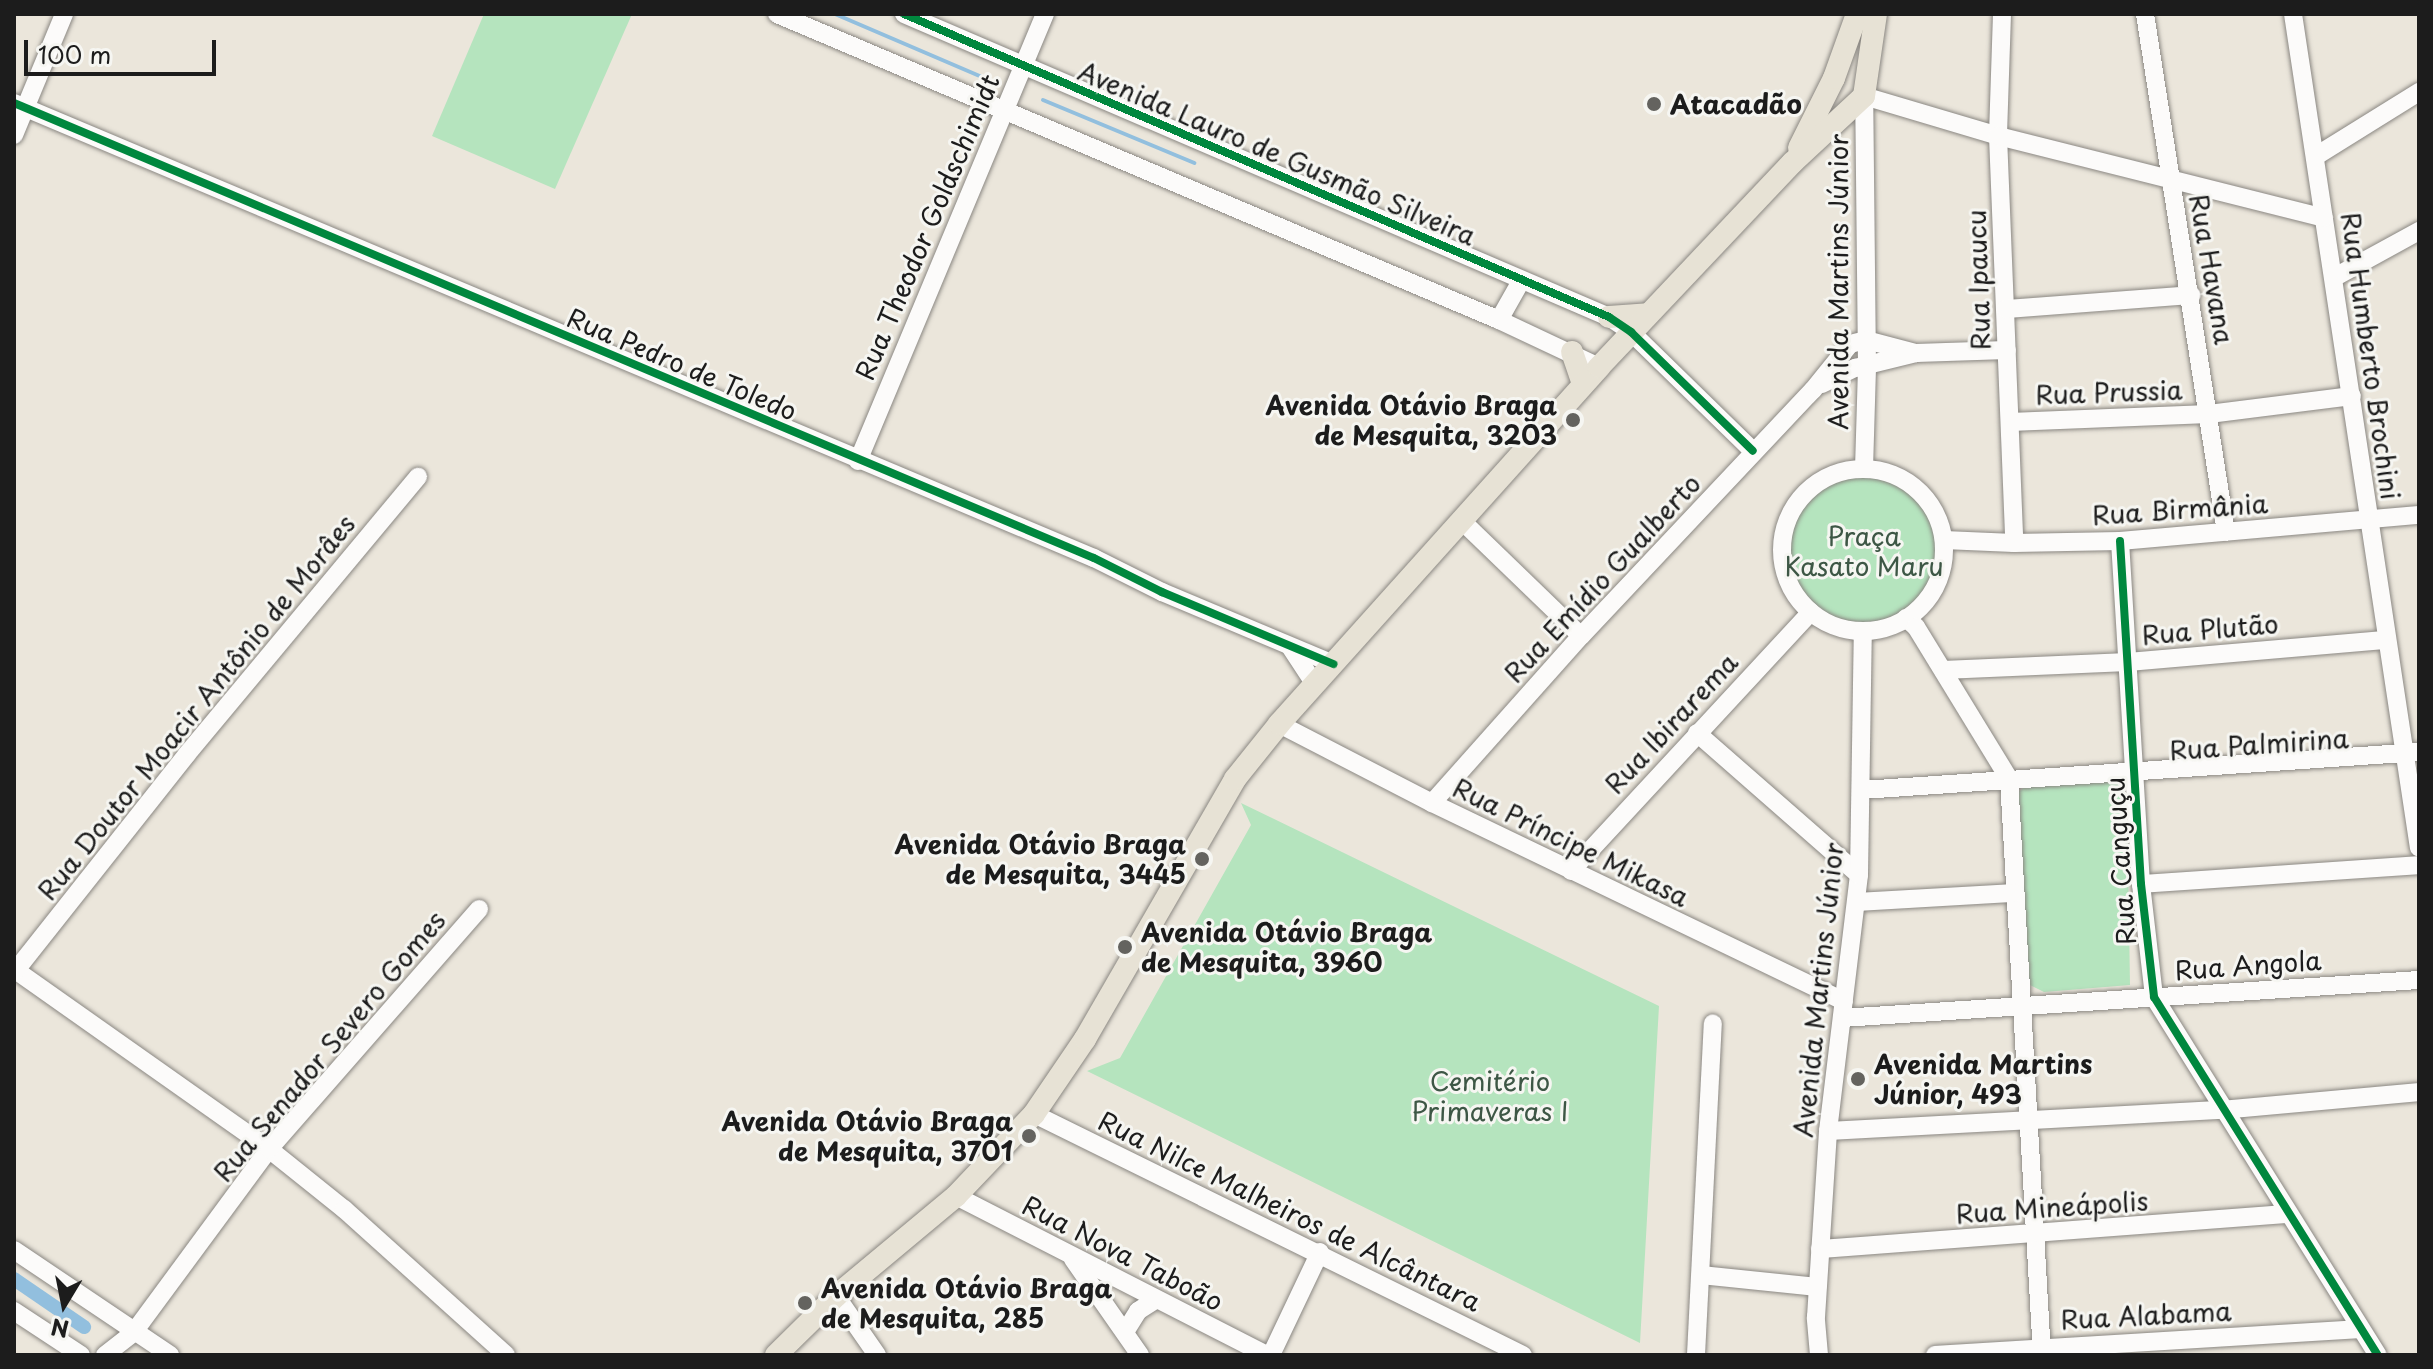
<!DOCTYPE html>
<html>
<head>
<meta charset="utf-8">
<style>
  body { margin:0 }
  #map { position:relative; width:2433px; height:1369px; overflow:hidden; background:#ebe6db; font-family:"Playpen Sans",sans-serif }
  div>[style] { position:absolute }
  .green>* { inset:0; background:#b5e4be }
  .round { border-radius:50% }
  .stream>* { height:4px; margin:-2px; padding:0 2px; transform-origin:2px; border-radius:2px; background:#92bfde }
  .canal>* { height:14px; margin:-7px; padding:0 7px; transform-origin:7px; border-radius:7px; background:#92bfde }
  .roads { filter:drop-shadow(0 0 2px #8a8782) drop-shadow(0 0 2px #8a8782) }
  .minor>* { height:18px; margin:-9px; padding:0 9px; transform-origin:9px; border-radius:9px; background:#fcfbfa }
  .minor>.ring { margin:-9px; padding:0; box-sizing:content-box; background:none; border:18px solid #fcfbfa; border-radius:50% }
  .major>* { height:22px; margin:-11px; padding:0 11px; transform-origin:11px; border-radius:11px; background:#e7e2d5 }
  .cycleway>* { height:8px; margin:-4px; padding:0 4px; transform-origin:4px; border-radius:4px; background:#00873e }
  .dots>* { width:22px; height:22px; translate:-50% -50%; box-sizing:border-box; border:4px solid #f6f6f2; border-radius:50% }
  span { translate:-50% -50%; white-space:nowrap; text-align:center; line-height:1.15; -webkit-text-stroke:6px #f6f6f2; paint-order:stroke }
  .poi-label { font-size:26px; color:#1c1c1c; font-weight:700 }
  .left { translate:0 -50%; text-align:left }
  .right { translate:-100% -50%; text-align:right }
  .street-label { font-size:26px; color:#1c1c1c }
  .park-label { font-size:26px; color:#3d5745 }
  .frame { position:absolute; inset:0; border:16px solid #1c1c1c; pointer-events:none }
  .north { position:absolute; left:24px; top:1265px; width:80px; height:80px; -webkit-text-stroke:6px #f6f6f2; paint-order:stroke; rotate:190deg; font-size:22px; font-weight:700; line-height:32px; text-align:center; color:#1c1c1c }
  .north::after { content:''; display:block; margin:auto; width:28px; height:36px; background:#1c1c1c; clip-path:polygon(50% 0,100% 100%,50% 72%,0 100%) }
  .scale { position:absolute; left:24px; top:40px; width:192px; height:36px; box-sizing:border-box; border:4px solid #1c1c1c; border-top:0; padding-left:10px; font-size:24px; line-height:28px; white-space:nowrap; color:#1c1c1c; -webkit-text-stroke:6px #f6f6f2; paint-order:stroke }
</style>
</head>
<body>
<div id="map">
  <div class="green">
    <div style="clip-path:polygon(484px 14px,632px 14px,555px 189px,432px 136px)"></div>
    <div class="round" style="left:1782px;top:469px;width:162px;height:162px"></div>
    <div style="clip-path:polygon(2118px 780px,2127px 795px,2130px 985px,2044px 992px,2028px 984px,2018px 792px,2028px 785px)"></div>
    <div style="clip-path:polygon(1241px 803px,1659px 1006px,1640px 1343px,1087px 1071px,1120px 1058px,1251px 825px)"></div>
  </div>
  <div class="stream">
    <div style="left:835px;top:14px;width:170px;rotate:23.2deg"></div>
    <div style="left:1043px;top:100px;width:164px;rotate:22.6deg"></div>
  </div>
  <div class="canal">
    <div style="left:14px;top:1279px;width:85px;rotate:34.4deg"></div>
  </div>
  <div class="roads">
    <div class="minor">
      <div style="left:777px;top:14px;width:784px;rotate:22.97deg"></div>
      <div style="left:1499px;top:320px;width:110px;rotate:25.2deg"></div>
      <div style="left:904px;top:14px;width:767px;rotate:23.26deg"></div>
      <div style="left:1609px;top:317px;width:27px;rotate:34deg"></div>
      <div style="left:1631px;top:332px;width:170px;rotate:44.3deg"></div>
      <div style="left:2002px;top:14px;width:122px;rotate:91.9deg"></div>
      <div style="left:1998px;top:136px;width:407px;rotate:87.7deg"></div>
      <div style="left:2145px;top:14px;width:524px;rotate:81.11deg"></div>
      <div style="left:2293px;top:14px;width:843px;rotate:81.41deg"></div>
      <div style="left:14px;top:103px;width:1172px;rotate:22.85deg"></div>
      <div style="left:1094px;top:558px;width:76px;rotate:26.6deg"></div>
      <div style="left:1162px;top:592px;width:186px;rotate:22.8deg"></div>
      <div style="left:14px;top:135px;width:131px;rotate:-67.5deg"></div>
      <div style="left:2316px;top:156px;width:121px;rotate:-31.9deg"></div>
      <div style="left:2335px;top:277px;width:96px;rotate:-28.7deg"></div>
      <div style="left:2006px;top:309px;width:186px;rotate:-4.3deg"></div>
      <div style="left:1499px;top:320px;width:45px;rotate:-60.6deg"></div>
      <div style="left:1822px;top:384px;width:37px;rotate:-26deg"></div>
      <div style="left:1855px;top:368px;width:63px;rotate:-13.8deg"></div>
      <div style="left:1916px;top:353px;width:91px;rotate:-1.9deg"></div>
      <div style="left:2010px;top:422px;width:199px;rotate:-2.3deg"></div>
      <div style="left:2209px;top:414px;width:144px;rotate:-7.2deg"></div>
      <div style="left:858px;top:461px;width:485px;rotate:-67.3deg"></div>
      <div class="ring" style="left:1782px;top:469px;width:144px;height:144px"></div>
      <div style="left:1864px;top:469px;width:103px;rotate:-88.3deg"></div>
      <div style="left:1867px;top:366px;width:270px;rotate:-90.6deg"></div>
      <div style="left:1864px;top:96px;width:140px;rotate:16.6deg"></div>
      <div style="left:1998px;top:136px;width:336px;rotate:14.1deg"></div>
      <div style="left:1462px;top:521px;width:165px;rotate:44deg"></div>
      <div style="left:1944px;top:540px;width:70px;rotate:2.5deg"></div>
      <div style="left:2014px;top:543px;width:106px;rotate:-1.1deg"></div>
      <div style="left:2120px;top:541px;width:300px;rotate:-5deg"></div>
      <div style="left:2120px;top:541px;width:344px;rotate:86.5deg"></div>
      <div style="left:2141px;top:884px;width:114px;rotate:83.4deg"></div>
      <div style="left:2154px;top:997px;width:422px;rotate:58deg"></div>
      <div style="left:1906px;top:618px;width:13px;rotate:42deg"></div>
      <div style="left:1916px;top:627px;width:178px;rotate:58.5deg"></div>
      <div style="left:2009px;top:779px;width:577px;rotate:86.72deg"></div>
      <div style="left:1291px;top:648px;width:42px;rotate:56.7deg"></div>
      <div style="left:1943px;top:670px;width:185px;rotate:-2.5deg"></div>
      <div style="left:2128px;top:662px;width:260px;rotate:-4.9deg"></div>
      <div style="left:1279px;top:724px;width:172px;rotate:27.3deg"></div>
      <div style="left:1432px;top:803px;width:457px;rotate:25.7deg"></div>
      <div style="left:1697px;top:733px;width:215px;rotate:41.2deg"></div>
      <div style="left:1862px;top:790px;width:558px;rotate:-3.9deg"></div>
      <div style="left:1432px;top:803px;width:224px;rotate:-48.3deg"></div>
      <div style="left:1581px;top:636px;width:338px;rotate:-46.7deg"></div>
      <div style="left:1813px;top:390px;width:59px;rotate:-51.2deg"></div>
      <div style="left:1850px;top:344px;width:16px;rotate:-14deg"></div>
      <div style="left:1866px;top:340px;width:52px;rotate:14.6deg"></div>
      <div style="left:1571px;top:871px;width:353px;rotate:-47.2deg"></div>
      <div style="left:2141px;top:884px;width:279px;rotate:-3.9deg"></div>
      <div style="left:1857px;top:902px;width:158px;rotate:-3.3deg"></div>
      <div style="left:14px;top:969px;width:312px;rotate:35.2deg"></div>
      <div style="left:269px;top:1149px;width:96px;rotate:38.7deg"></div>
      <div style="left:344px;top:1209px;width:218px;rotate:42deg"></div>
      <div style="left:16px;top:970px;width:275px;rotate:-51.6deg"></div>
      <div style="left:187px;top:754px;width:361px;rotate:-50.2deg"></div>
      <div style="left:1842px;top:1018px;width:578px;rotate:-3.77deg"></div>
      <div style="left:1034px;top:1114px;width:545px;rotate:26.24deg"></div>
      <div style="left:1828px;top:1131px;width:395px;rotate:-3.1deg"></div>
      <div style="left:2222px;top:1110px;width:198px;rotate:-5.2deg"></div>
      <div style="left:956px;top:1196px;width:349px;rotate:27.1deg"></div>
      <div style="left:1820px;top:1249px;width:468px;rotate:-4.3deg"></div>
      <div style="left:14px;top:1250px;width:188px;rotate:33.9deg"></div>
      <div style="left:1073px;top:1259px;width:117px;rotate:55.1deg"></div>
      <div style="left:1701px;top:1275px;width:117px;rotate:5.9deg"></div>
      <div style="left:836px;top:1296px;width:72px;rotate:55.2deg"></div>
      <div style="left:14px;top:1311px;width:80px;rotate:33.3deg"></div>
      <div style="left:1125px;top:1332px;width:25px;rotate:-58deg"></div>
      <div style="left:1138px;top:1311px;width:20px;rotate:-33deg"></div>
      <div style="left:105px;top:1355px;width:37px;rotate:-38deg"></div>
      <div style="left:134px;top:1332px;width:227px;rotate:-53.6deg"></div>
      <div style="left:269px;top:1149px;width:319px;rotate:-48.8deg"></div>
      <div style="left:1271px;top:1355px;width:114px;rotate:-64.6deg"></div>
      <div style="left:1696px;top:1355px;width:332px;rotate:-87.1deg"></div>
      <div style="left:1819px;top:1355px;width:38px;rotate:-95deg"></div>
      <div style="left:1816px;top:1317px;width:186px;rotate:-86.3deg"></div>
      <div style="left:1828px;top:1131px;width:258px;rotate:-83.1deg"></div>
      <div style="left:1859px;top:875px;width:244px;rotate:-89.1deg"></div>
      <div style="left:1935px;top:1355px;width:426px;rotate:-3.5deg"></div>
    </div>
    <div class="major">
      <div style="left:1799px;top:148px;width:78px;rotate:-63.4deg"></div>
      <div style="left:1834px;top:78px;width:68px;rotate:-70.2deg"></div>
      <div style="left:1609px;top:317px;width:39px;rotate:-4deg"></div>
      <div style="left:1572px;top:352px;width:34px;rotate:71deg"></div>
      <div style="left:776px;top:1355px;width:84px;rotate:-44.5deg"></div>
      <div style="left:836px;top:1296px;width:156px;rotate:-39.8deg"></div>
      <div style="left:956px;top:1196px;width:113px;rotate:-46.4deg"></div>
      <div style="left:1034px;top:1114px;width:91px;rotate:-55.8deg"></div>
      <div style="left:1085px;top:1039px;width:300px;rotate:-60deg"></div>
      <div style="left:1235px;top:779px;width:70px;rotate:-51.3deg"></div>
      <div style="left:1279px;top:724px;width:479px;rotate:-48.1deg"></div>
      <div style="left:1599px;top:367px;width:281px;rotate:-46.6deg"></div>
      <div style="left:1792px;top:163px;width:98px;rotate:-42.9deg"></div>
      <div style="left:1864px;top:96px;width:83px;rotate:-81.7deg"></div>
    </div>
  </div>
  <div class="cycleway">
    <div style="left:904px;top:14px;width:767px;rotate:23.26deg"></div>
    <div style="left:1609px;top:317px;width:27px;rotate:34deg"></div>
    <div style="left:1631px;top:332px;width:170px;rotate:44.3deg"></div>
    <div style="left:14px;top:103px;width:1172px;rotate:22.85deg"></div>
    <div style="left:1094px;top:558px;width:76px;rotate:26.6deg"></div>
    <div style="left:1162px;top:592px;width:186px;rotate:22.8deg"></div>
    <div style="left:2120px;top:541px;width:344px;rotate:86.5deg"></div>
    <div style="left:2141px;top:884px;width:114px;rotate:83.4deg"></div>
    <div style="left:2154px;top:997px;width:422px;rotate:58deg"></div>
  </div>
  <div class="dots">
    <div style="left:1654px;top:104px;background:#64635f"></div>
    <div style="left:1573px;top:420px;background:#64635f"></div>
    <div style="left:1202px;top:859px;background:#64635f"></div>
    <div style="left:1125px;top:947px;background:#64635f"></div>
    <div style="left:1858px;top:1079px;background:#64635f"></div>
    <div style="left:1029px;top:1136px;background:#64635f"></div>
    <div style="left:805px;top:1303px;background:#64635f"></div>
  </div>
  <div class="poi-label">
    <span class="left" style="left:1670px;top:104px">Atacadão</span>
    <span class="right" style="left:1557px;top:420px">Avenida Otávio Braga<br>de Mesquita, 3203</span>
    <span class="right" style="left:1186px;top:859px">Avenida Otávio Braga<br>de Mesquita, 3445</span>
    <span class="left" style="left:1141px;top:947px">Avenida Otávio Braga<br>de Mesquita, 3960</span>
    <span class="left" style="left:1874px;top:1079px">Avenida Martins<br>Júnior, 493</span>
    <span class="right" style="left:1013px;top:1136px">Avenida Otávio Braga<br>de Mesquita, 3701</span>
    <span class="left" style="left:821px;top:1303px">Avenida Otávio Braga<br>de Mesquita, 285</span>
  </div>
  <div class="street-label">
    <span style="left:1277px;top:153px;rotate:23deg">Avenida Lauro de Gusmão Silveira</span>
    <span style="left:927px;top:227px;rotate:-67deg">Rua Theodor Goldschimidt</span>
    <span style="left:2212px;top:269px;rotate:80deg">Rua Havana</span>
    <span style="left:1978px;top:280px;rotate:-92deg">Rua Ipaucu</span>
    <span style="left:1838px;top:282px;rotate:-90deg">Avenida Martins Júnior</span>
    <span style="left:2371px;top:356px;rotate:82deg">Rua Humberto Brochini</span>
    <span style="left:682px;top:364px;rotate:23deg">Rua Pedro de Toledo</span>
    <span style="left:2109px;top:392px;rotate:-2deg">Rua Prussia</span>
    <span style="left:2180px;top:509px;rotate:-4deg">Rua Birmânia</span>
    <span style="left:1602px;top:578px;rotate:-47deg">Rua Emídio Gualberto</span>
    <span style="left:2210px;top:629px;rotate:-5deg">Rua Plutão</span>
    <span style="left:196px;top:707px;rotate:-51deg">Rua Doutor Moacir Antônio de Morâes</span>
    <span style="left:1671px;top:723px;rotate:-47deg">Rua Ibirarema</span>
    <span style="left:2259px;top:744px;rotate:-4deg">Rua Palmirina</span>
    <span style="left:1571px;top:842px;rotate:26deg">Rua Príncipe Mikasa</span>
    <span style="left:2120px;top:861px;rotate:-94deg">Rua Canguçu</span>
    <span style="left:2248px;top:965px;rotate:-4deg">Rua Angola</span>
    <span style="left:1818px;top:990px;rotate:-84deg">Avenida Martins Júnior</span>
    <span style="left:329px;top:1046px;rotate:-50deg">Rua Senador Severo Gomes</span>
    <span style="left:2052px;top:1207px;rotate:-4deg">Rua Mineápolis</span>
    <span style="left:1290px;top:1211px;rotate:26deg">Rua Nilce Malheiros de Alcântara</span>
    <span style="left:1123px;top:1253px;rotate:27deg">Rua Nova Taboão</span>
    <span style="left:2146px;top:1315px;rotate:-3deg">Rua Alabama</span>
  </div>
  <div class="park-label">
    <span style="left:1864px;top:551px">Praça<br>Kasato Maru</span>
    <span style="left:1490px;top:1096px">Cemitério<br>Primaveras I</span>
  </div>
  <div class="frame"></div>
  <div class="north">N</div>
  <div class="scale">100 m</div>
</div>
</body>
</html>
